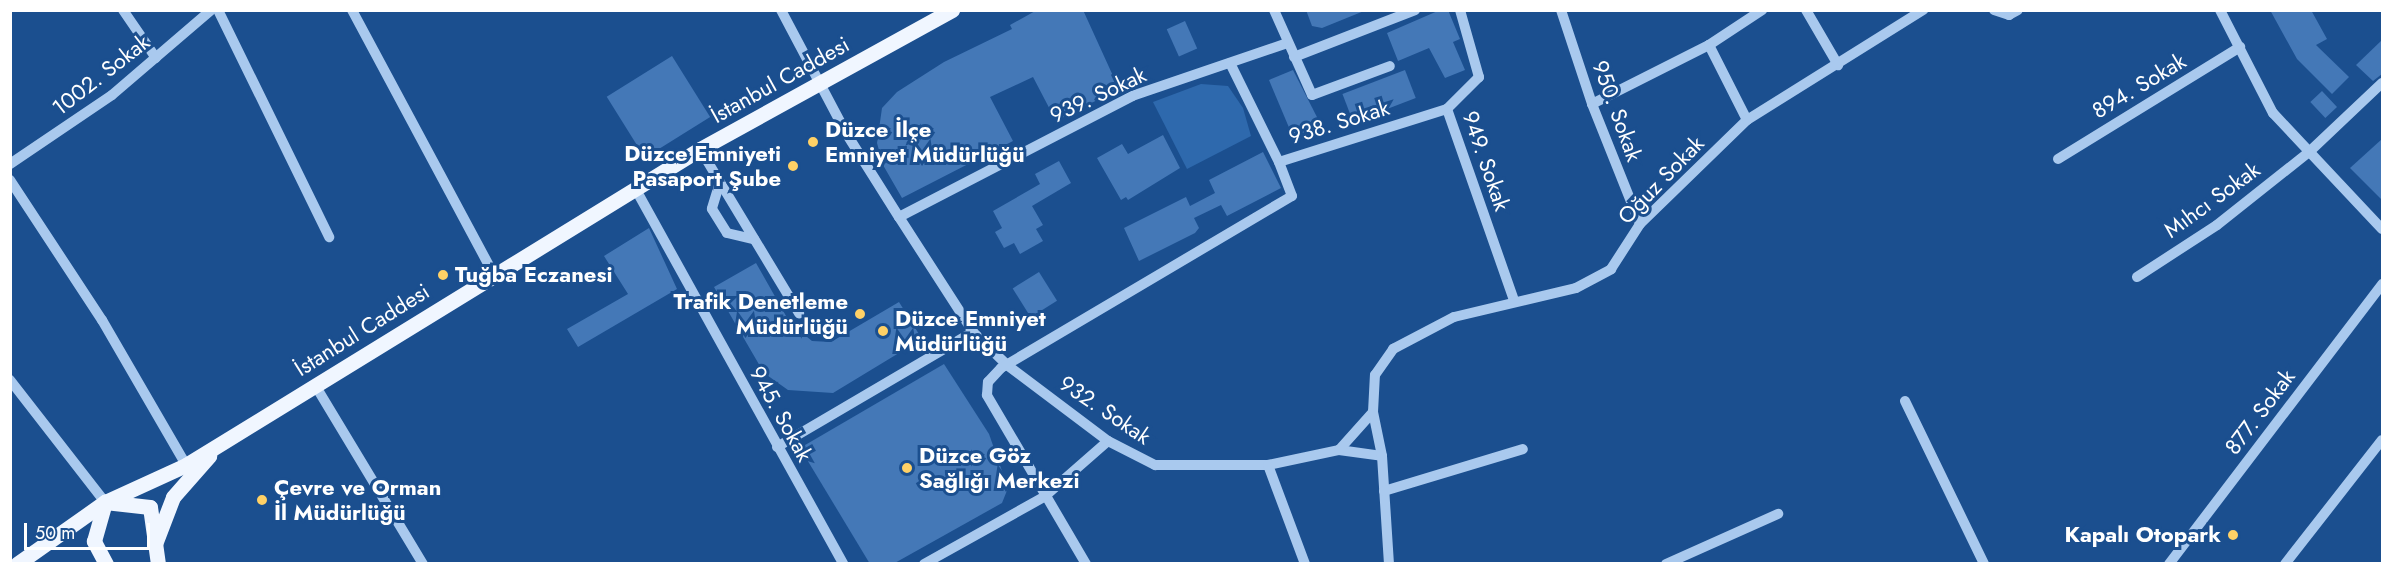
<!DOCTYPE html>
<meta charset="utf-8">
<style>
body{margin:0}
#map{position:relative;width:2393px;height:574px;overflow:hidden;background:#1b4f8f;font-family:Jost,sans-serif}
div>[style]{position:absolute}
.green>*{inset:0;background:#2e69ad}
.building>*{inset:0;background:#4478b7;transform-origin:0 0}
.minor>*{height:10px;margin:-5px;padding:0 5px;transform-origin:5px;border-radius:5px;background:#a9c9ee}
.major>*{height:15px;margin:-7.5px;padding:0 7.5px;transform-origin:7.5px;border-radius:7.5px;background:#f0f6ff}
.dots>*{width:16px;height:16px;translate:-50% -50%;box-sizing:border-box;border:3px solid #1b4f8f;border-radius:50%}
span{translate:-50% -50%;white-space:nowrap;text-align:center;line-height:1.15;-webkit-text-stroke:6px #1b4f8f;paint-order:stroke}
.street-label{font-size:22px;color:#fff}
.poi-label{font-size:22px;color:#fff;font-weight:700}
.left{translate:0 -50%;text-align:left}
.right{translate:-100% -50%;text-align:right}
.frame{position:absolute;inset:0;border:12px solid #fff;pointer-events:none}
.scale{position:absolute;left:24px;top:523px;width:126px;height:27px;box-sizing:border-box;border:3px solid #fff;border-top:0;padding-left:8px;font-size:18px;line-height:21px;white-space:nowrap;color:#fff;-webkit-text-stroke:4px #1b4f8f;paint-order:stroke}
</style>
<div id="map">
<div class="green">
<div style="clip-path:polygon(1201px 84px,1228px 86px,1243px 108px,1251px 136px,1187px 169px,1153px 102px)"></div>
</div>
<div class="building">
<div style="clip-path:polygon(1037px 10px,1083px 10px,1119px 89px,1056px 121px,1033px 77px,990px 97px,1013px 141px,902px 198px,883px 165px,877px 143px,882px 108px,897px 92px,944px 62px,1012px 29px,1010px 25px)"></div>
<div style="clip-path:polygon(1306px 10px,1364px 10px,1364px 11px,1322px 28px,1312px 26px)"></div>
<div style="clip-path:polygon(1440px 10px,1448px 10px,1460px 39px,1453px 42px,1465px 70px,1445px 78px,1429px 48px,1398px 61px,1387px 33px)"></div>
<div style="clip-path:polygon(2270px 10px,2311px 10px,2327px 39px,2316px 45px,2349px 77px,2332px 94px,2297px 59px)"></div>
<div style="left:1185px;top:21px;width:30px;height:20px;rotate:66deg"></div>
<div style="clip-path:polygon(2382px 40px,2382px 74px,2373px 81px,2356px 65px)"></div>
<div style="left:672px;top:56px;width:72px;height:77px;rotate:58deg"></div>
<div style="clip-path:polygon(1293px 70px,1321px 125px,1293px 137px,1269px 80px)"></div>
<div style="left:1405px;top:70px;width:30px;height:67px;rotate:69deg"></div>
<div style="left:2322px;top:91px;width:22px;height:16px;rotate:47deg"></div>
<div style="clip-path:polygon(1163px 135px,1180px 168px,1128px 200px,1126px 197px,1121px 200px,1097px 158px,1122px 144px,1128px 154px)"></div>
<div style="clip-path:polygon(2382px 139px,2382px 200px,2350px 168px)"></div>
<div style="clip-path:polygon(1263px 152px,1281px 188px,1227px 216px,1221px 205px,1194px 218px,1199px 228px,1195px 233px,1139px 261px,1124px 228px,1186px 197px,1190px 206px,1215px 193px,1209px 180px)"></div>
<div style="clip-path:polygon(1059px 161px,1071px 183px,1032px 206px,1043px 225px,1036px 229px,1043px 241px,1020px 254px,1014px 243px,1004px 248px,995px 232px,1002px 228px,993px 211px,1040px 184px,1035px 174px)"></div>
<div style="clip-path:polygon(649px 228px,677px 289px,578px 347px,567px 329px,628px 294px,604px 256px)"></div>
<div style="clip-path:polygon(756px 263px,790px 323px,812px 341px,831px 342px,899px 302px,922px 339px,833px 393px,788px 390px,764px 373px,714px 287px)"></div>
<div style="left:1039px;top:272px;width:34px;height:31px;rotate:58deg"></div>
<div style="clip-path:polygon(944px 364px,989px 434px,1008px 488px,1002px 503px,893px 564px,870px 564px,800px 448px)"></div>
</div>
<div class="minor">
<div style="left:123px;top:10px;width:58px;rotate:55.5deg"></div>
<div style="left:218px;top:10px;width:253px;rotate:63.9deg"></div>
<div style="left:352px;top:10px;width:301px;rotate:61.8deg"></div>
<div style="left:781px;top:10px;width:139px;rotate:62.1deg"></div>
<div style="left:846px;top:133px;width:99px;rotate:57.8deg"></div>
<div style="left:899px;top:217px;width:137px;rotate:57.2deg"></div>
<div style="left:973px;top:332px;width:47px;rotate:44.1deg"></div>
<div style="left:1007px;top:365px;width:126px;rotate:37deg"></div>
<div style="left:1108px;top:441px;width:53px;rotate:27.1deg"></div>
<div style="left:1155px;top:465px;width:113px"></div>
<div style="left:1268px;top:465px;width:73px;rotate:-11.9deg"></div>
<div style="left:1339px;top:450px;width:43px;rotate:7.9deg"></div>
<div style="left:1382px;top:456px;width:108px;rotate:86.3deg"></div>
<div style="left:1274px;top:10px;width:93px;rotate:65.9deg"></div>
<div style="left:1312px;top:95px;width:83px;rotate:-20.4deg"></div>
<div style="left:1460px;top:10px;width:70px;rotate:74.2deg"></div>
<div style="left:1479px;top:77px;width:45px;rotate:135deg"></div>
<div style="left:1447px;top:109px;width:202px;rotate:70.7deg"></div>
<div style="left:1561px;top:10px;width:99px;rotate:71.7deg"></div>
<div style="left:1592px;top:104px;width:129px;rotate:68.2deg"></div>
<div style="left:1806px;top:10px;width:64px;rotate:59.8deg"></div>
<div style="left:1994px;top:10px;width:16px;rotate:18deg"></div>
<div style="left:2009px;top:15px;width:10px;rotate:-29deg"></div>
<div style="left:2220px;top:10px;width:116px;rotate:62.8deg"></div>
<div style="left:2273px;top:113px;width:159px;rotate:46.8deg"></div>
<div style="left:1709px;top:45px;width:84px;rotate:63.1deg"></div>
<div style="left:1294px;top:57px;width:130px;rotate:-21.2deg"></div>
<div style="left:1230px;top:63px;width:110px;rotate:63.7deg"></div>
<div style="left:1279px;top:162px;width:176px;rotate:-17.5deg"></div>
<div style="left:1592px;top:104px;width:131px;rotate:-26.8deg"></div>
<div style="left:1709px;top:45px;width:64px;rotate:-33.4deg"></div>
<div style="left:700px;top:149px;width:192px;rotate:58.9deg"></div>
<div style="left:2058px;top:159px;width:214px;rotate:-31.6deg"></div>
<div style="left:10px;top:164px;width:123px;rotate:-34.1deg"></div>
<div style="left:112px;top:95px;width:130px;rotate:-40.6deg"></div>
<div style="left:10px;top:180px;width:168px;rotate:56.7deg"></div>
<div style="left:102px;top:320px;width:168px;rotate:59.9deg"></div>
<div style="left:720px;top:182px;width:28px;rotate:107deg"></div>
<div style="left:712px;top:209px;width:28px;rotate:58deg"></div>
<div style="left:727px;top:233px;width:28px;rotate:13deg"></div>
<div style="left:635px;top:188px;width:430px;rotate:61deg"></div>
<div style="left:899px;top:217px;width:263px;rotate:-27.4deg"></div>
<div style="left:1132px;top:96px;width:165px;rotate:-18.8deg"></div>
<div style="left:2137px;top:277px;width:95px;rotate:-33deg"></div>
<div style="left:2217px;top:225px;width:116px;rotate:-38.4deg"></div>
<div style="left:2308px;top:153px;width:102px;rotate:-43.4deg"></div>
<div style="left:10px;top:380px;width:155px;rotate:52.1deg"></div>
<div style="left:315px;top:385px;width:209px;rotate:58.9deg"></div>
<div style="left:1905px;top:401px;width:181px;rotate:64.1deg"></div>
<div style="left:1373px;top:412px;width:45px;rotate:78.4deg"></div>
<div style="left:777px;top:447px;width:227px;rotate:-30.4deg"></div>
<div style="left:1339px;top:450px;width:51px;rotate:-48.2deg"></div>
<div style="left:1373px;top:412px;width:37px;rotate:-87deg"></div>
<div style="left:1375px;top:375px;width:32px;rotate:-55deg"></div>
<div style="left:1393px;top:349px;width:69px;rotate:-27.7deg"></div>
<div style="left:1454px;top:317px;width:125px;rotate:-13.4deg"></div>
<div style="left:1576px;top:288px;width:40px;rotate:-28deg"></div>
<div style="left:1611px;top:269px;width:54px;rotate:-57.2deg"></div>
<div style="left:1640px;top:224px;width:149px;rotate:-44.2deg"></div>
<div style="left:1747px;top:120px;width:208px;rotate:-32deg"></div>
<div style="left:1268px;top:465px;width:106px;rotate:69.5deg"></div>
<div style="left:1384px;top:491px;width:145px;rotate:-16.8deg"></div>
<div style="left:924px;top:564px;width:137px;rotate:-29.2deg"></div>
<div style="left:1044px;top:497px;width:85px;rotate:-41.2deg"></div>
<div style="left:1086px;top:564px;width:196px;rotate:-120.4deg"></div>
<div style="left:987px;top:395px;width:13px;rotate:-86deg"></div>
<div style="left:988px;top:382px;width:19px;rotate:-47deg"></div>
<div style="left:1001px;top:368px;width:338px;rotate:-30.6deg"></div>
<div style="left:1292px;top:196px;width:36px;rotate:-111deg"></div>
<div style="left:1666px;top:564px;width:123px;rotate:-24.1deg"></div>
<div style="left:2169px;top:564px;width:352px;rotate:-52.7deg"></div>
<div style="left:2285px;top:564px;width:157px;rotate:-52deg"></div>
</div>
<div class="major">
<div style="left:155px;top:544px;width:50px;rotate:-69deg"></div>
<div style="left:173px;top:497px;width:55px;rotate:-48.7deg"></div>
<div style="left:17px;top:564px;width:108px;rotate:-35.2deg"></div>
<div style="left:105px;top:502px;width:89px;rotate:-24.6deg"></div>
<div style="left:186px;top:465px;width:603px;rotate:-31.58deg"></div>
<div style="left:700px;top:149px;width:288px;rotate:-28.9deg"></div>
<div style="left:106px;top:564px;width:26px;rotate:-118deg"></div>
<div style="left:94px;top:541px;width:41px;rotate:-74.2deg"></div>
<div style="left:105px;top:502px;width:45px;rotate:6.3deg"></div>
<div style="left:150px;top:507px;width:58px;rotate:82deg"></div>
</div>
<div class="dots">
<div style="left:813px;top:142px;background:#ffd166"></div>
<div style="left:793px;top:166px;background:#ffd166"></div>
<div style="left:443px;top:275px;background:#ffd166"></div>
<div style="left:860px;top:314px;background:#ffd166"></div>
<div style="left:883px;top:331px;background:#ffd166"></div>
<div style="left:907px;top:468px;background:#ffd166"></div>
<div style="left:262px;top:500px;background:#ffd166"></div>
<div style="left:2233px;top:535px;background:#ffd166"></div>
</div>
<div class="street-label">
<span style="left:101px;top:75px;rotate:-38deg">1002. Sokak</span>
<span style="left:780px;top:80px;rotate:-29deg">İstanbul Caddesi</span>
<span style="left:2139px;top:86px;rotate:-31deg">894. Sokak</span>
<span style="left:1098px;top:95px;rotate:-25deg">939. Sokak</span>
<span style="left:1617px;top:111px;rotate:70deg">950. Sokak</span>
<span style="left:1339px;top:122px;rotate:-17deg">938. Sokak</span>
<span style="left:1486px;top:161px;rotate:71deg">949. Sokak</span>
<span style="left:1661px;top:180px;rotate:-46deg">Oğuz Sokak</span>
<span style="left:2212px;top:200px;rotate:-36deg">Mıhcı Sokak</span>
<span style="left:362px;top:330px;rotate:-32deg">İstanbul Caddesi</span>
<span style="left:1105px;top:410px;rotate:34deg">932. Sokak</span>
<span style="left:2260px;top:412px;rotate:-53deg">877. Sokak</span>
<span style="left:781px;top:414px;rotate:61deg">945. Sokak</span>
</div>
<div class="poi-label">
<span class="left" style="left:825px;top:142px">Düzce İlçe<br>Emniyet Müdürlüğü</span>
<span class="right" style="left:781px;top:166px">Düzce Emniyeti<br>Pasaport Şube</span>
<span class="left" style="left:455px;top:275px">Tuğba Eczanesi</span>
<span class="right" style="left:848px;top:314px">Trafik Denetleme<br>Müdürlüğü</span>
<span class="left" style="left:895px;top:331px">Düzce Emniyet<br>Müdürlüğü</span>
<span class="left" style="left:919px;top:468px">Düzce Göz<br>Sağlığı Merkezi</span>
<span class="left" style="left:274px;top:500px">Çevre ve Orman<br>İl Müdürlüğü</span>
<span class="right" style="left:2221px;top:535px">Kapalı Otopark</span>
</div>
<div class="frame"></div>
<div class="scale">50 m</div>
</div>
